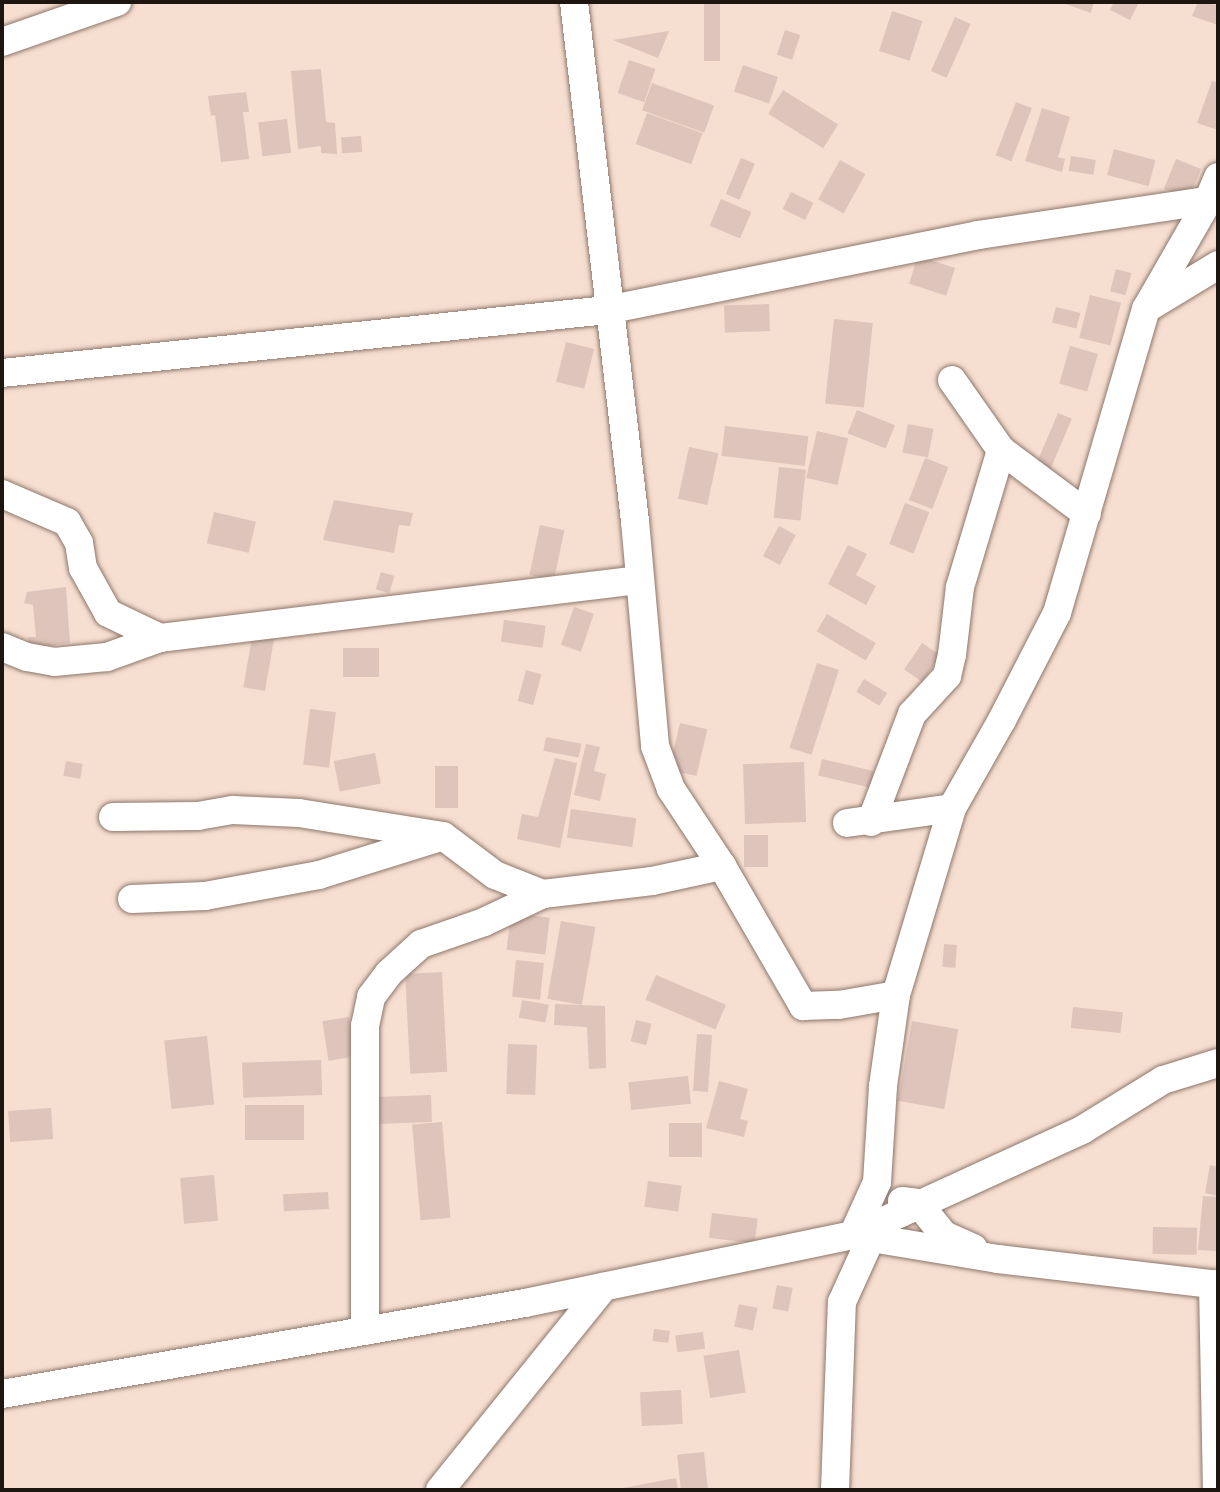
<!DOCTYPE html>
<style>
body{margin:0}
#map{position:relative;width:1220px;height:1492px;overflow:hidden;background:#f6ded0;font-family:Signika,sans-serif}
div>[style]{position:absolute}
.building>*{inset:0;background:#dec4bb;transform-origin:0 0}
.roads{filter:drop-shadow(0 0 2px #8d776b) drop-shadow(0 0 2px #8d776b)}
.minor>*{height:28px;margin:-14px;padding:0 14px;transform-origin:14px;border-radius:14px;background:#fff}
span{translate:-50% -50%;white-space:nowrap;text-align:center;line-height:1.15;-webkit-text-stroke:5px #f6ded0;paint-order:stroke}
.frame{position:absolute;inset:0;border:4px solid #1d1510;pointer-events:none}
</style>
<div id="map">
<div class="building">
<div style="left:704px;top:2px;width:16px;height:59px"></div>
<div style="clip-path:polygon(1060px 2px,1094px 2px,1091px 13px)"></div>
<div style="clip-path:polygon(1114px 2px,1139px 2px,1130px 20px,1110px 10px)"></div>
<div style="clip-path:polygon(1198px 2px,1218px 5px,1218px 25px,1192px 16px)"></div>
<div style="left:892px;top:11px;width:32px;height:42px;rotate:18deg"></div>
<div style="left:955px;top:17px;width:17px;height:59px;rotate:24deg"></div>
<div style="left:785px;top:30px;width:16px;height:26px;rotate:18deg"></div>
<div style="clip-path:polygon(669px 31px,658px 58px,613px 40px)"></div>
<div style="left:629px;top:60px;width:28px;height:35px;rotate:19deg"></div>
<div style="left:743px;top:65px;width:37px;height:28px;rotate:19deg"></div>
<div style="clip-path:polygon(321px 69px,326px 122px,335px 123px,337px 154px,321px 153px,321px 146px,298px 149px,291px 71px)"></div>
<div style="clip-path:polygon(1212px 81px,1218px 83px,1218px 130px,1197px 123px)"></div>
<div style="left:652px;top:83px;width:66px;height:29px;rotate:20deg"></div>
<div style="left:783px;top:90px;width:65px;height:28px;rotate:32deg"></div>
<div style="clip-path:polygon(246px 92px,249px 112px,243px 112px,249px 159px,221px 162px,215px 115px,211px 116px,208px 96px)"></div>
<div style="left:1016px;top:102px;width:17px;height:57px;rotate:21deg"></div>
<div style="clip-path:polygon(1042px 108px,1070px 117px,1058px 157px,1065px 159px,1062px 172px,1025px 161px)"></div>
<div style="left:647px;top:113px;width:59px;height:33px;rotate:20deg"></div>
<div style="left:287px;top:119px;width:34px;height:29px;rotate:83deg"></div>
<div style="left:361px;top:136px;width:16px;height:20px;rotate:86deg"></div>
<div style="left:1114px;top:149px;width:43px;height:27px;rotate:15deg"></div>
<div style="left:1071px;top:156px;width:25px;height:15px;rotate:9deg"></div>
<div style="left:741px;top:158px;width:15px;height:39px;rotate:23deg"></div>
<div style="left:1176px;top:159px;width:27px;height:32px;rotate:22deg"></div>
<div style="left:840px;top:160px;width:29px;height:45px;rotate:29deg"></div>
<div style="left:791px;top:192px;width:25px;height:19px;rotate:26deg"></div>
<div style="left:721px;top:199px;width:33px;height:29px;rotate:23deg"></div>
<div style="left:918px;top:256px;width:39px;height:29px;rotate:18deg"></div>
<div style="left:1116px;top:269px;width:16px;height:23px;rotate:15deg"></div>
<div style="left:1090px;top:295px;width:32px;height:44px;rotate:14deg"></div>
<div style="left:769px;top:304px;width:27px;height:45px;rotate:88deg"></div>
<div style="left:1056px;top:307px;width:25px;height:16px;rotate:14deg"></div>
<div style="left:834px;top:319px;width:39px;height:85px;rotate:6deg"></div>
<div style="left:566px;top:342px;width:29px;height:41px;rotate:14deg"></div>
<div style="left:1070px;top:346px;width:29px;height:39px;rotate:16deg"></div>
<div style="left:857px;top:410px;width:41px;height:25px;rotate:22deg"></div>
<div style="left:1058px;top:413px;width:15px;height:66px;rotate:23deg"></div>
<div style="left:908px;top:424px;width:26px;height:29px;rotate:11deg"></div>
<div style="left:725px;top:426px;width:84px;height:30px;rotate:7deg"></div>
<div style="left:817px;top:431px;width:32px;height:48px;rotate:13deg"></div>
<div style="left:689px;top:447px;width:30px;height:53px;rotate:12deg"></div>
<div style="left:925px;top:458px;width:25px;height:45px;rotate:21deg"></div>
<div style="left:779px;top:467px;width:27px;height:51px;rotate:6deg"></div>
<div style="clip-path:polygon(334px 500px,413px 513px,410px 526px,399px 525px,394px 553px,323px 540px)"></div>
<div style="left:905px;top:503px;width:26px;height:44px;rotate:21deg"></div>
<div style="left:214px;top:512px;width:43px;height:32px;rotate:13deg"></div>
<div style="left:540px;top:525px;width:25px;height:51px;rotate:12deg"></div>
<div style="left:779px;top:526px;width:19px;height:34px;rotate:28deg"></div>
<div style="clip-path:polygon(848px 545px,867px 554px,856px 575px,876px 586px,866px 605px,828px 584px)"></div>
<div style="left:381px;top:572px;width:14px;height:18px;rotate:17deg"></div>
<div style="clip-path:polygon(66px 587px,70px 643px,29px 648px,28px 637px,36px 637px,33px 605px,24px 603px,27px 592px)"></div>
<div style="left:574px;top:607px;width:21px;height:40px;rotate:19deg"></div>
<div style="left:827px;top:614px;width:57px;height:20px;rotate:31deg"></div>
<div style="left:504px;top:620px;width:42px;height:22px;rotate:8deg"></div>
<div style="left:253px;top:632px;width:22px;height:56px;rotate:10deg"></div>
<div style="left:922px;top:643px;width:22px;height:32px;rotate:34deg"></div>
<div style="left:343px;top:648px;width:36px;height:29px"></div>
<div style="left:817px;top:663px;width:23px;height:89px;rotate:18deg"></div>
<div style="left:526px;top:670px;width:16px;height:32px;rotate:15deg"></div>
<div style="left:864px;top:679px;width:27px;height:15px;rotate:31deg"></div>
<div style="left:310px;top:709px;width:26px;height:56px;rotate:7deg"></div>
<div style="left:680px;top:723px;width:28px;height:48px;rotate:13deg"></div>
<div style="left:546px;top:737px;width:36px;height:14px;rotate:11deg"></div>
<div style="clip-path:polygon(586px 744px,600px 747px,594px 771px,606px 774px,600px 801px,574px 795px)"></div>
<div style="left:375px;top:753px;width:31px;height:42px;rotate:79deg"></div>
<div style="clip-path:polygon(555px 758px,577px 763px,560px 848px,517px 839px,522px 814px,538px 817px)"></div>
<div style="left:822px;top:759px;width:53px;height:17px;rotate:13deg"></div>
<div style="left:66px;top:761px;width:17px;height:15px;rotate:10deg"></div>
<div style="left:804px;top:762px;width:60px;height:61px;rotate:88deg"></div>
<div style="left:435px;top:766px;width:23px;height:42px"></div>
<div style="left:571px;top:809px;width:66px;height:29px;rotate:8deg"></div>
<div style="left:768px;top:835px;width:32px;height:24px;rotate:90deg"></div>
<div style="left:511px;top:913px;width:39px;height:37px;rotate:7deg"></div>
<div style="left:561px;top:921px;width:35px;height:79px;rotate:10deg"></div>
<div style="left:944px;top:944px;width:13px;height:23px;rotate:4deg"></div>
<div style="left:516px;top:960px;width:28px;height:37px;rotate:6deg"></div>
<div style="left:442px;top:972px;width:100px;height:37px;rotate:87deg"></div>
<div style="left:656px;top:975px;width:76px;height:27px;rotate:23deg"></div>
<div style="left:522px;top:1000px;width:27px;height:18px;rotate:10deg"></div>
<div style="clip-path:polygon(555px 1004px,605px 1006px,606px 1068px,589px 1069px,587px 1027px,554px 1025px)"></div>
<div style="left:1073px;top:1007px;width:50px;height:21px;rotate:6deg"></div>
<div style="left:349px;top:1017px;width:40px;height:27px;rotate:81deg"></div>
<div style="left:636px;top:1020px;width:16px;height:22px;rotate:14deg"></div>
<div style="left:912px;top:1021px;width:47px;height:81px;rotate:10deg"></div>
<div style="left:697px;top:1034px;width:15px;height:57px;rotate:4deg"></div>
<div style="left:207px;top:1036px;width:69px;height:43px;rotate:84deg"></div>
<div style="left:508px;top:1044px;width:29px;height:50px;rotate:2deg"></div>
<div style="left:321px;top:1060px;width:35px;height:79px;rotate:88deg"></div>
<div style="left:688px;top:1076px;width:28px;height:60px;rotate:84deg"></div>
<div style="clip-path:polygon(719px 1081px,748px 1089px,740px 1119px,748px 1121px,744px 1137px,706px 1128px)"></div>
<div style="left:431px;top:1095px;width:27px;height:56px;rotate:88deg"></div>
<div style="left:245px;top:1105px;width:59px;height:35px"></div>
<div style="left:51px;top:1108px;width:31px;height:43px;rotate:86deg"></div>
<div style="left:442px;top:1122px;width:96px;height:30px;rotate:85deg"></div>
<div style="left:669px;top:1123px;width:33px;height:34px"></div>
<div style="clip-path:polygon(1210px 1165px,1218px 1167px,1218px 1196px,1205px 1193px)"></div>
<div style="left:214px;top:1175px;width:46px;height:34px;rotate:85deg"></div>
<div style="left:648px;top:1181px;width:34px;height:26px;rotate:8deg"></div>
<div style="left:328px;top:1192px;width:17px;height:45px;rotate:87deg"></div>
<div style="clip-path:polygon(1203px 1196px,1218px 1197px,1217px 1251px,1198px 1250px)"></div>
<div style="left:712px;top:1213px;width:46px;height:25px;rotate:7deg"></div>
<div style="left:1153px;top:1227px;width:44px;height:27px;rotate:1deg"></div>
<div style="left:777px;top:1285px;width:16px;height:24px;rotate:11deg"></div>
<div style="left:739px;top:1304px;width:19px;height:23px;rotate:12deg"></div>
<div style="left:654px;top:1329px;width:16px;height:12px;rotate:7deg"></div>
<div style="left:703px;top:1332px;width:17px;height:28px;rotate:83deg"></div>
<div style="left:739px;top:1350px;width:43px;height:36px;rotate:81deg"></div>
<div style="left:681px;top:1390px;width:34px;height:41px;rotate:87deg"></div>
<div style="left:704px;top:1452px;width:38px;height:27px;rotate:84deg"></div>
<div style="clip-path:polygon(676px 1478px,678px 1490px,618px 1490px,618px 1489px)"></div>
</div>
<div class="roads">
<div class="minor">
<div style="left:574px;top:2px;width:523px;rotate:83.3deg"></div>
<div style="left:635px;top:521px;width:226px;rotate:84.9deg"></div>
<div style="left:655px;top:746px;width:46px;rotate:69.6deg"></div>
<div style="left:671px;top:789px;width:92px;rotate:56.5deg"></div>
<div style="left:722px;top:866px;width:162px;rotate:59.9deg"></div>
<div style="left:803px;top:1006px;width:36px;rotate:-2deg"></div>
<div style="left:839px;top:1005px;width:58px;rotate:-10deg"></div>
<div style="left:896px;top:995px;width:195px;rotate:-73.3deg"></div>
<div style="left:952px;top:808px;width:101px;rotate:-60.4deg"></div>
<div style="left:1002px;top:720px;width:120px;rotate:-62.8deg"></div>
<div style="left:1057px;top:613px;width:317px;rotate:-73.7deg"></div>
<div style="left:1146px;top:309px;width:125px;rotate:-60.1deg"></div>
<div style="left:1208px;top:201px;width:26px;rotate:-67deg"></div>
<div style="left:2px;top:42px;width:122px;rotate:-19.2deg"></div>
<div style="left:1149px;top:307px;width:81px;rotate:-31.3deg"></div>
<div style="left:2px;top:373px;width:608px;rotate:-5.94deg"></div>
<div style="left:607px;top:310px;width:379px;rotate:-11.4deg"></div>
<div style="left:978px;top:235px;width:243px;rotate:-8.5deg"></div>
<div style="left:952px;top:380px;width:85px;rotate:55deg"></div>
<div style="left:1001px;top:450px;width:107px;rotate:36.7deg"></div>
<div style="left:2px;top:494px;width:71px;rotate:23.3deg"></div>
<div style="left:67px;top:522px;width:24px;rotate:60deg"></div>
<div style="left:79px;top:543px;width:25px;rotate:81deg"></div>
<div style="left:83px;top:568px;width:51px;rotate:60.9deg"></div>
<div style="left:108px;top:613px;width:58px;rotate:25.7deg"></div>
<div style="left:160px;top:638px;width:482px;rotate:-6.9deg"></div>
<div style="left:2px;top:647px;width:27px;rotate:22deg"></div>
<div style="left:27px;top:657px;width:27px;rotate:10deg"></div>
<div style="left:54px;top:662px;width:53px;rotate:-5.4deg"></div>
<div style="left:107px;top:657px;width:56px;rotate:-19.7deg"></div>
<div style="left:113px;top:817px;width:85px;rotate:-0.7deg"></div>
<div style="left:198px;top:816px;width:36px;rotate:-10deg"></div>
<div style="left:233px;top:810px;width:66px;rotate:2.6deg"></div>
<div style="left:299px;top:813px;width:146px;rotate:9.1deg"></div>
<div style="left:443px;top:836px;width:65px;rotate:36.9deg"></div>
<div style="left:495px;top:875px;width:52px;rotate:21.6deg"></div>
<div style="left:543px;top:894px;width:110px;rotate:-6.8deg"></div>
<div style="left:652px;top:881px;width:72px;rotate:-12.1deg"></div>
<div style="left:871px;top:822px;width:116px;rotate:-69.2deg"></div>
<div style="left:912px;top:714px;width:52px;rotate:-47.4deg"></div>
<div style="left:947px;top:676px;width:22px;rotate:-77deg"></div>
<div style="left:952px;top:655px;width:68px;rotate:-83.3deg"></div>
<div style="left:960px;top:587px;width:143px;rotate:-73.3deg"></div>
<div style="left:847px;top:823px;width:106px;rotate:-8.1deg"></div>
<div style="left:132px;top:899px;width:73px;rotate:-2.4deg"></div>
<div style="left:205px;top:896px;width:116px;rotate:-10.4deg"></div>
<div style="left:319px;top:875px;width:127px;rotate:-17.4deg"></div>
<div style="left:902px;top:1201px;width:16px;rotate:7deg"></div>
<div style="left:918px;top:1203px;width:41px;rotate:50.9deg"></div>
<div style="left:944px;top:1235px;width:32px;rotate:24deg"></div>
<div style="left:853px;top:1235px;width:252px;rotate:-24.6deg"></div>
<div style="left:1082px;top:1130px;width:95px;rotate:-31.7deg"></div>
<div style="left:1163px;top:1080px;width:58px;rotate:-17.2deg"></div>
<div style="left:853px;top:1235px;width:58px;rotate:-65.6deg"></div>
<div style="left:877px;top:1182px;width:96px;rotate:-86.4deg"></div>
<div style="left:883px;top:1086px;width:92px;rotate:-81.9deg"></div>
<div style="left:1213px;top:1284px;width:206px;rotate:88.9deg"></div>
<div style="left:365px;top:1331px;width:305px;rotate:-90deg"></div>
<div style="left:365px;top:1026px;width:30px;rotate:-78deg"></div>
<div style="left:371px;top:997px;width:30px;rotate:-53deg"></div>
<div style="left:389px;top:973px;width:43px;rotate:-42.2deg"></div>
<div style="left:421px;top:944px;width:67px;rotate:-19.2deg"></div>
<div style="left:484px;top:922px;width:65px;rotate:-25.4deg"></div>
<div style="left:2px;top:1394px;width:531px;rotate:-9.87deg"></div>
<div style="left:525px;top:1303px;width:335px;rotate:-11.7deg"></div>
<div style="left:853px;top:1235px;width:147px;rotate:9.4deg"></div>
<div style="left:998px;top:1259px;width:222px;rotate:6.7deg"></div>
<div style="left:440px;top:1490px;width:261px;rotate:-51.1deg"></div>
<div style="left:835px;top:1490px;width:188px;rotate:-87.9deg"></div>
<div style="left:842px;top:1302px;width:70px;rotate:-65.6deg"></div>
</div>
</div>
<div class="frame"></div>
</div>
